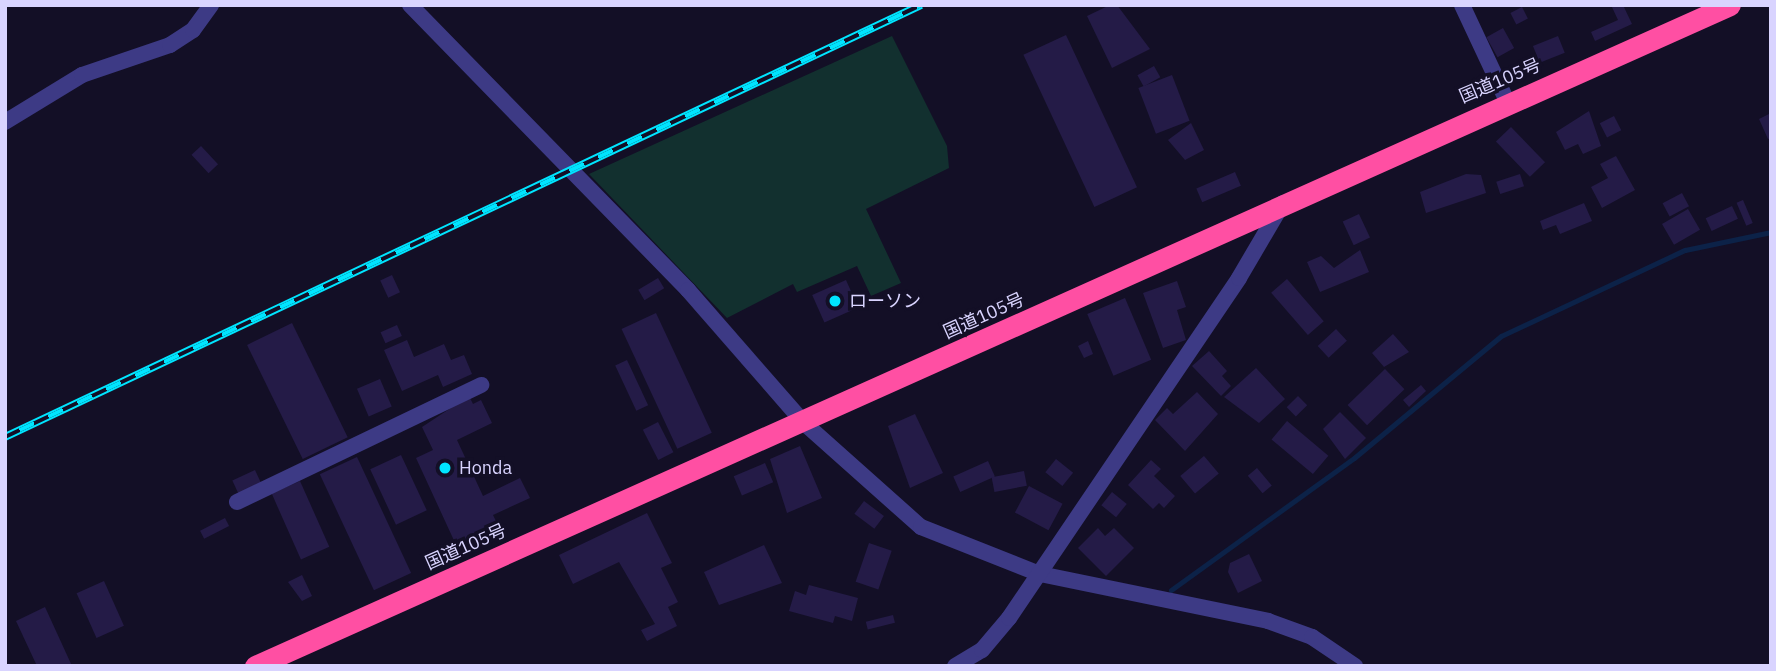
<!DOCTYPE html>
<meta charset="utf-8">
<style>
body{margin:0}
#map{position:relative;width:1776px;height:671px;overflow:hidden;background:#130f26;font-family:"IBM Plex Sans","Noto Sans JP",sans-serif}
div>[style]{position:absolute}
.green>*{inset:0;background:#12302f}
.stream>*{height:5px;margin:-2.5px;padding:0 2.5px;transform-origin:2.5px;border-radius:2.5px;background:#0c2248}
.building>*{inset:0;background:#241b47;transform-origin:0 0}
.street>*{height:16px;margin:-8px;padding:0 8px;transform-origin:8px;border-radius:8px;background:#3d3a85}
.highway>*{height:21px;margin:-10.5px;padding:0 10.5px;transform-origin:10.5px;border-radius:10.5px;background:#ff4fa3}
.rail>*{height:8px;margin-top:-4px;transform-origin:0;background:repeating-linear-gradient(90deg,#130f26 0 16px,#00e5ff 0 32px);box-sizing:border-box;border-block:2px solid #00e5ff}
.dots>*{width:19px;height:19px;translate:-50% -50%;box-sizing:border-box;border:4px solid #130f26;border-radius:50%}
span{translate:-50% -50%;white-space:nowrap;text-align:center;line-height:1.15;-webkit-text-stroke:7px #130f26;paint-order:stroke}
.street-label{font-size:18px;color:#d9d4ff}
.poi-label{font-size:18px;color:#d9d4ff}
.left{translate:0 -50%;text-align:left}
.frame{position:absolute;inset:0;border:7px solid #d9d4ff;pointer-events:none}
</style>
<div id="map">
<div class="green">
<div style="clip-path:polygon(892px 36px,947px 146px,949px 168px,866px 209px,901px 283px,871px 296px,857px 266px,797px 292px,793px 284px,727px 318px,589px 174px)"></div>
</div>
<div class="stream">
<div style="left:1171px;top:590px;width:226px;rotate:-35.8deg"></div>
<div style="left:1354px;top:458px;width:191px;rotate:-39.7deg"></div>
<div style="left:1501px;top:336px;width:203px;rotate:-25.1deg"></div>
<div style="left:1685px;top:250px;width:88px;rotate:-11.8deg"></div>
</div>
<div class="building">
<div style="clip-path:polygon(1110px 5px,1117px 5px,1150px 49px,1112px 68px,1087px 16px)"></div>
<div style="clip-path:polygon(1611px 5px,1623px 5px,1632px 24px,1595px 41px,1591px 32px,1618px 20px)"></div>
<div style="left:1522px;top:7px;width:13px;height:13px;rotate:63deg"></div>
<div style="left:1503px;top:28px;width:23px;height:19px;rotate:61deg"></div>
<div style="left:1066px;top:35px;width:168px;height:47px;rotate:65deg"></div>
<div style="left:1558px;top:36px;width:18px;height:27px;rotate:68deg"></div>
<div style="left:1154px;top:66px;width:13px;height:19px;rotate:61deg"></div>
<div style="left:1172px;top:75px;width:49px;height:36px;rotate:69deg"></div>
<div style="clip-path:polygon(1589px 111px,1601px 146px,1583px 154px,1578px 144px,1565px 150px,1556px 132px)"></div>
<div style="clip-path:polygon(1771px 113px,1771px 138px,1768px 139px,1759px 119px)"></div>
<div style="left:1614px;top:116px;width:16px;height:16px;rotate:63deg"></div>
<div style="clip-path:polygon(1191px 123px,1204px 150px,1185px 160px,1168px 140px)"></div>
<div style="left:1511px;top:127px;width:49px;height:21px;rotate:46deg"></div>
<div style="left:201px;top:146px;width:25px;height:13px;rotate:47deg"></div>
<div style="clip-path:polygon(1616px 156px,1635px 190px,1602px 208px,1591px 187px,1608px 178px,1600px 164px)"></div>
<div style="left:1235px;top:172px;width:15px;height:42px;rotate:67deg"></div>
<div style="clip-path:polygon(1466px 174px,1481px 175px,1486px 193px,1426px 213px,1420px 192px)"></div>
<div style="left:1520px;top:174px;width:13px;height:25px;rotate:72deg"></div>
<div style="left:1682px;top:193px;width:15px;height:22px;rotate:62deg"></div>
<div style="left:1743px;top:200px;width:25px;height:7px;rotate:67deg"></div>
<div style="clip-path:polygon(1584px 203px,1592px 221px,1560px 234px,1556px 225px,1543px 230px,1540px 221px)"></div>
<div style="left:1732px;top:206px;width:14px;height:29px;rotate:65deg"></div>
<div style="left:1688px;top:209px;width:24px;height:30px;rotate:60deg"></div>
<div style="left:1359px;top:214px;width:26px;height:18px;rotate:65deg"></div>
<div style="clip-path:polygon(1360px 250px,1369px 272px,1320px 292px,1307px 262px,1321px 256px,1334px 268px)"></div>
<div style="left:392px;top:275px;width:19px;height:13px;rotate:65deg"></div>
<div style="left:658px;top:278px;width:12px;height:23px;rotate:59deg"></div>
<div style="left:1287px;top:279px;width:56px;height:21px;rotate:49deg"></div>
<div style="left:846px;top:280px;width:30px;height:37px;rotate:66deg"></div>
<div style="clip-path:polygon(1177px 281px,1186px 307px,1177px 310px,1186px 340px,1163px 348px,1143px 293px)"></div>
<div style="left:1125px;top:298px;width:67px;height:41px;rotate:67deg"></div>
<div style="left:656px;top:313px;width:132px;height:38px;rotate:65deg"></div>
<div style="left:292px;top:323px;width:127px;height:50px;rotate:64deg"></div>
<div style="left:397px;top:325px;width:12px;height:18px;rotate:66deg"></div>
<div style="left:1336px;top:329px;width:16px;height:25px;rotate:47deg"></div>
<div style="clip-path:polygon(1393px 334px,1409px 352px,1384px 367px,1372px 353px)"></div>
<div style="clip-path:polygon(407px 340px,414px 357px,444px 344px,451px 360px,464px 355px,472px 374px,443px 387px,438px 375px,402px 391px,384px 350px)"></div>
<div style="clip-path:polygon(1088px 341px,1093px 354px,1084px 358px,1078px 346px)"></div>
<div style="clip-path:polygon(1209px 351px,1227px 371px,1222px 376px,1231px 386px,1221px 396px,1192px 366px)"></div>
<div style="left:627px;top:360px;width:50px;height:13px;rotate:65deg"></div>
<div style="clip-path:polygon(1256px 368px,1285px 399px,1259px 423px,1224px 397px)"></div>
<div style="left:1385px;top:369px;width:28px;height:52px;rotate:46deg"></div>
<div style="left:380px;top:379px;width:30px;height:25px;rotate:67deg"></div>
<div style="clip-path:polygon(1421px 385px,1426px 391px,1409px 407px,1403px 400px)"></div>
<div style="clip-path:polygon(1197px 392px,1218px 414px,1185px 451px,1155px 420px,1167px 408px,1173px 414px)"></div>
<div style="clip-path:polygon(469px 396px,473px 404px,481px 400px,492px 423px,457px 440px,483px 496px,520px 478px,530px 498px,493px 515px,499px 527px,457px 547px,416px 458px,433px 450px,422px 427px)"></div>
<div style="left:1298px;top:396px;width:13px;height:16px;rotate:45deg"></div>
<div style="clip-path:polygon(1340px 412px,1366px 438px,1345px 459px,1323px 429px)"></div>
<div style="clip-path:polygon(915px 414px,943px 473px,910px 488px,888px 426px)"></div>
<div style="left:1287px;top:421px;width:54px;height:24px;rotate:40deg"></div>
<div style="left:658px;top:422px;width:34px;height:17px;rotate:63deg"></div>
<div style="clip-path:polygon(800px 446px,822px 498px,787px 513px,770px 459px)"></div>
<div style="left:401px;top:455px;width:61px;height:34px;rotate:65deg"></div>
<div style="left:1204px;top:456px;width:23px;height:31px;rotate:50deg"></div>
<div style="left:357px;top:457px;width:128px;height:41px;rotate:65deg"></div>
<div style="left:1056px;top:459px;width:22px;height:17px;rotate:39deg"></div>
<div style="clip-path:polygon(1151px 460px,1161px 469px,1154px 476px,1175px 496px,1164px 508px,1159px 503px,1153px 509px,1128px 485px)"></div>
<div style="left:988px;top:461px;width:17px;height:38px;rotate:66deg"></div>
<div style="left:765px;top:463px;width:21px;height:34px;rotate:67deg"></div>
<div style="left:1257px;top:468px;width:23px;height:12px;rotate:50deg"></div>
<div style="left:255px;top:470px;width:17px;height:25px;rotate:65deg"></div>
<div style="left:1024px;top:471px;width:15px;height:33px;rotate:79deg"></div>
<div style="left:300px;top:481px;width:72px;height:31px;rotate:66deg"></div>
<div style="left:1029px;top:486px;width:38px;height:30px;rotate:28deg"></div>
<div style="left:1112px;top:492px;width:19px;height:17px;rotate:39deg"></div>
<div style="left:864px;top:501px;width:25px;height:16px;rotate:37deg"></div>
<div style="clip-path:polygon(647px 513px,672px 563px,661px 568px,678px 602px,668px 607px,677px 626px,647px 641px,641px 630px,655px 624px,619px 562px,573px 584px,559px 555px)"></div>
<div style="left:225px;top:518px;width:9px;height:28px;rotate:63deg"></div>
<div style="clip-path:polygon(1098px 528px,1105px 536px,1114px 528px,1134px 548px,1106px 576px,1078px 548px)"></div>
<div style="left:869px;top:543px;width:24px;height:41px;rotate:19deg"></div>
<div style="clip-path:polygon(764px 545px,782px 583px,719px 605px,704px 572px)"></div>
<div style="clip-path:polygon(1249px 554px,1262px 581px,1238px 593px,1228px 572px,1230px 563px)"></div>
<div style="clip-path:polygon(302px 575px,312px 596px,302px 601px,288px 582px)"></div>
<div style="left:104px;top:581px;width:49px;height:30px;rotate:66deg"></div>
<div style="clip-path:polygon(809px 585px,858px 598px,852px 621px,835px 616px,833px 623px,789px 611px,795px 591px,806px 595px)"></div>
<div style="clip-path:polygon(45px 607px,72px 666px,37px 666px,16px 621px)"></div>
<div style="left:893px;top:615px;width:8px;height:28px;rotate:76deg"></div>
</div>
<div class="street">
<div style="left:410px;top:5px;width:398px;rotate:45.7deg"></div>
<div style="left:688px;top:290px;width:175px;rotate:48.9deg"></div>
<div style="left:803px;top:422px;width:158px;rotate:41.7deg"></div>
<div style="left:921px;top:527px;width:128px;rotate:21.6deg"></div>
<div style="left:1040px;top:574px;width:233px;rotate:11.6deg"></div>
<div style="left:1268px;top:621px;width:47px;rotate:20deg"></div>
<div style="left:1312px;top:637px;width:52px;rotate:34deg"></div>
<div style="left:1462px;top:5px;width:108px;rotate:64.9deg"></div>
<div style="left:5px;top:122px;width:90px;rotate:-31.4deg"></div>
<div style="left:82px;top:75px;width:93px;rotate:-18.8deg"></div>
<div style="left:170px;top:45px;width:27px;rotate:-33deg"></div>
<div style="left:193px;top:30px;width:31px;rotate:-54deg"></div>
<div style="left:237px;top:502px;width:271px;rotate:-25.6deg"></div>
<div style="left:955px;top:666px;width:31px;rotate:-31deg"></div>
<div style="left:982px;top:650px;width:42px;rotate:-49.8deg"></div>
<div style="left:1009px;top:618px;width:410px;rotate:-55.9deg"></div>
<div style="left:1239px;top:278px;width:87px;rotate:-59.6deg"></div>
</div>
<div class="highway">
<div style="left:255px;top:666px;width:1616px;rotate:-24.14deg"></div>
</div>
<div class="rail">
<div style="left:5px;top:437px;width:1013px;rotate:-25.25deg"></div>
</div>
<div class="dots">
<div style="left:835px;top:301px;background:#00e5ff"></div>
<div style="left:445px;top:468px;background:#00e5ff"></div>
</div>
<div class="street-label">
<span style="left:1500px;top:81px;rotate:-23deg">国道105号</span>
<span style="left:984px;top:316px;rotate:-24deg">国道105号</span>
<span style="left:466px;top:547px;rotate:-24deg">国道105号</span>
</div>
<div class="poi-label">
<span class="left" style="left:849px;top:301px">ローソン</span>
<span class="left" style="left:459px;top:468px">Honda</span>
</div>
<div class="frame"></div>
</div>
